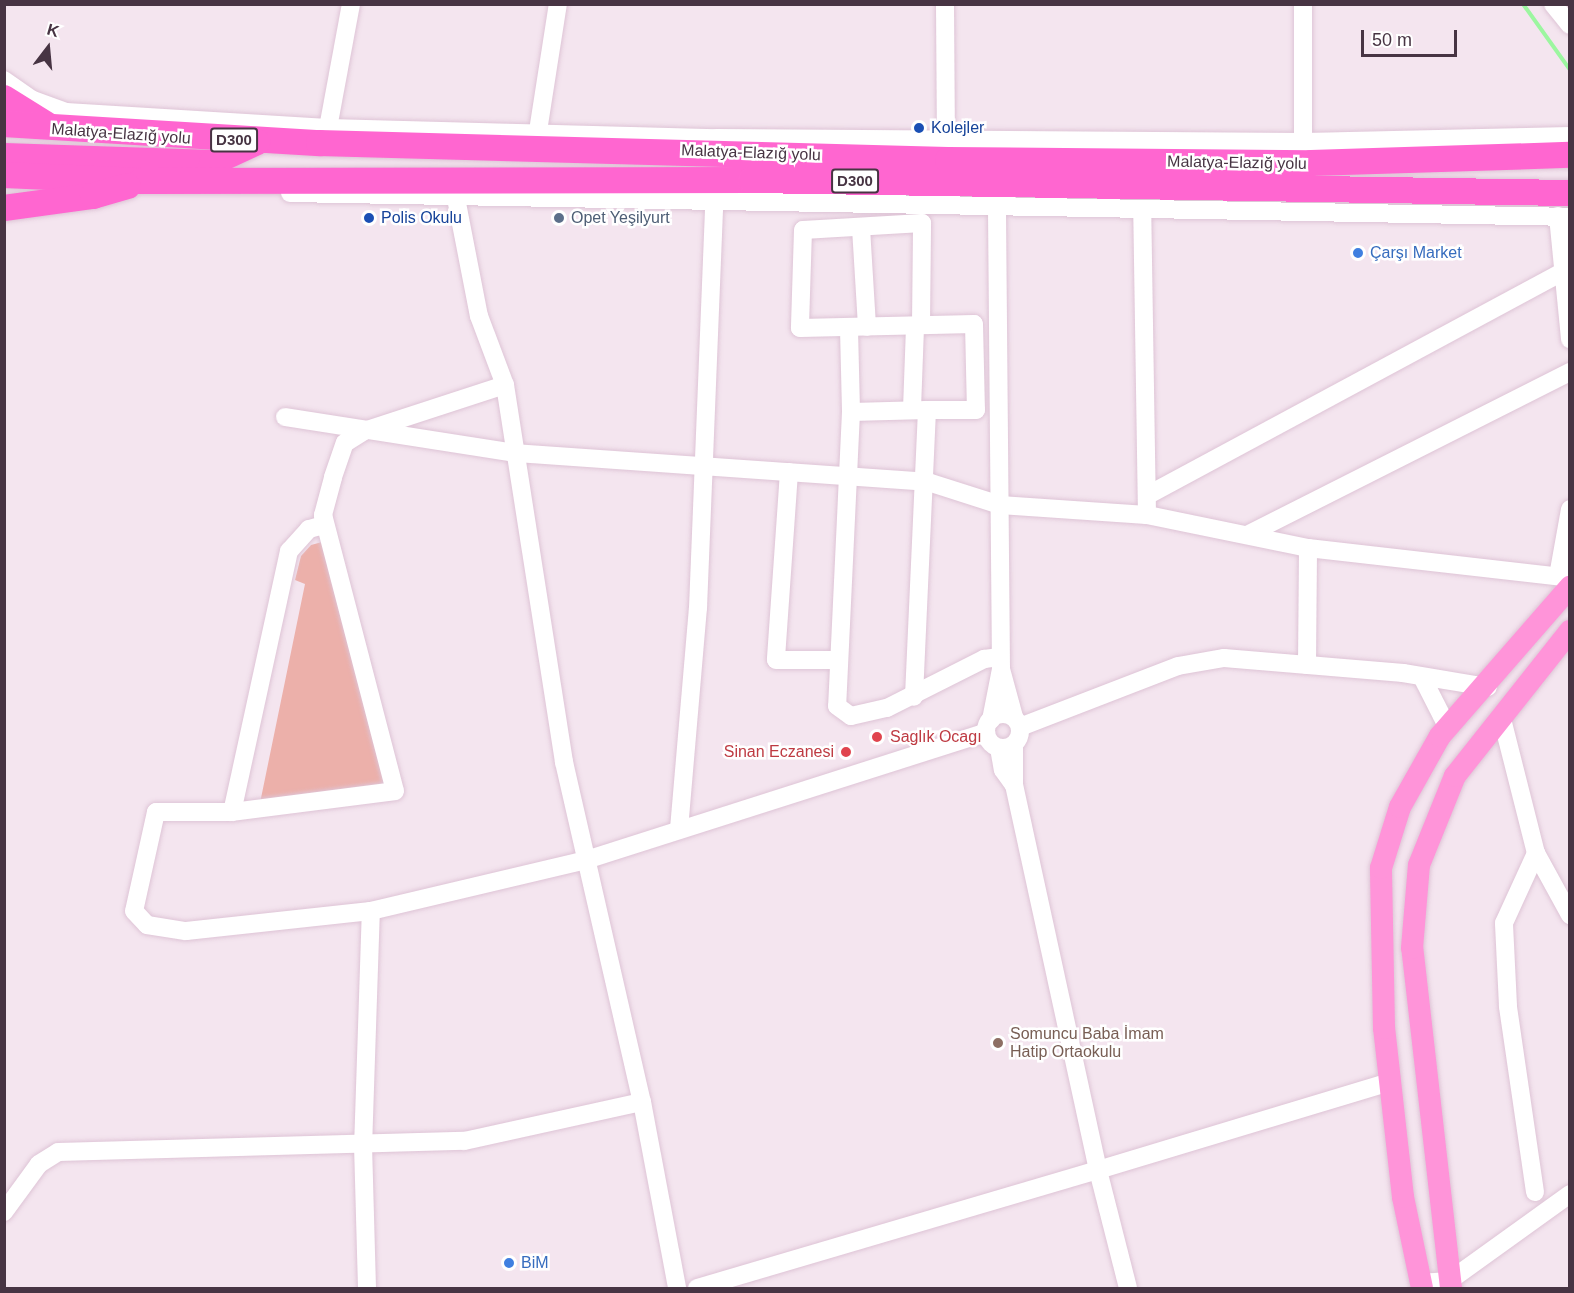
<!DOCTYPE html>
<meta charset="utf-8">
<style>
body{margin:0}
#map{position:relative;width:1574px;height:1293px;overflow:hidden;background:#f4e5ef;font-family:Arial,sans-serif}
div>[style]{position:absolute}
.green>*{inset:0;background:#ecb0aa}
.stream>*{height:4px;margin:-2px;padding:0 2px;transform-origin:2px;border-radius:2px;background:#9cf6a0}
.roads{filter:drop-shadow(0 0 2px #dec4d6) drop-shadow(0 0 2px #dec4d6)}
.minor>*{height:18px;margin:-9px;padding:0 9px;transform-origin:9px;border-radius:9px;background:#fff}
.minor>.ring{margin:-9px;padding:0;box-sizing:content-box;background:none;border:18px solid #fff;border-radius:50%}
.major>*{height:22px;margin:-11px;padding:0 11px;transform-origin:11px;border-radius:11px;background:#ff94d9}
.highway>*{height:26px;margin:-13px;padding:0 13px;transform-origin:13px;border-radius:13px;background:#ff66d0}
.dots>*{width:16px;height:16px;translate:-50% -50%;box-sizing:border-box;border:3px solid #fff;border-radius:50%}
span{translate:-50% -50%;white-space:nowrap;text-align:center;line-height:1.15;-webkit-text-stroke:5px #fff;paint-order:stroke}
.shield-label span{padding:2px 4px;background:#fff;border:2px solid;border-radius:4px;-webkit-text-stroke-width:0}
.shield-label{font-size:15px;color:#473443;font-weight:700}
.transit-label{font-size:16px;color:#164399}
.left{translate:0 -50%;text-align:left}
.street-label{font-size:16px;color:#473443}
.service-label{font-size:16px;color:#4e5e75}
.shop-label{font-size:16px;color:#366cbe}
.health-label{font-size:16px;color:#be3a42}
.right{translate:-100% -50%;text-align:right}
.education-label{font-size:16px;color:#785e54}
.frame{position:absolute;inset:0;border:6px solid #473443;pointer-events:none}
.north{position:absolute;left:18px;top:18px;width:60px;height:60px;-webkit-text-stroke:4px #fff;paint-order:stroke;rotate:16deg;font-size:16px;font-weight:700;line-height:24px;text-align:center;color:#473443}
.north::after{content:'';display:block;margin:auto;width:21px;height:27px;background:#473443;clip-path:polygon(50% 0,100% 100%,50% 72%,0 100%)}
.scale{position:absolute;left:1361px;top:30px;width:96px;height:27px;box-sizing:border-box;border:3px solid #473443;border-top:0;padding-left:8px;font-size:18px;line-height:21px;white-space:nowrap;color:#473443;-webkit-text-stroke:4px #fff;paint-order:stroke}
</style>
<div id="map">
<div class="green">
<div style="clip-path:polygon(326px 541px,385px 787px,260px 803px,305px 584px,295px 580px,301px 556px,311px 545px)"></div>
</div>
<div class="stream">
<div style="left:1523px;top:4px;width:81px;rotate:54.5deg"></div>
</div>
<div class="roads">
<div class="minor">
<div style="left:945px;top:4px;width:132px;rotate:89.6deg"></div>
<div style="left:1303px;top:4px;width:138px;rotate:90deg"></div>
<div style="left:1553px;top:4px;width:27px;rotate:51deg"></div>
<div style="left:4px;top:80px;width:35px;rotate:35deg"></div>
<div style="left:33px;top:100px;width:35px;rotate:20deg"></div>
<div style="left:66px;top:112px;width:262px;rotate:3.5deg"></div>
<div style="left:328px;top:128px;width:388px;rotate:1.5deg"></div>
<div style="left:716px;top:138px;width:587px;rotate:0.39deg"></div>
<div style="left:1303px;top:142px;width:267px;rotate:-1.3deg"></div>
<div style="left:328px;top:128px;width:126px;rotate:-79.5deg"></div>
<div style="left:538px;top:131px;width:129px;rotate:-81.1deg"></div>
<div style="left:290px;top:193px;width:1280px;rotate:1.07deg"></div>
<div style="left:456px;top:198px;width:120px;rotate:79deg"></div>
<div style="left:479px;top:316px;width:74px;rotate:69.4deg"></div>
<div style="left:505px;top:385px;width:382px;rotate:81.1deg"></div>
<div style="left:564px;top:762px;width:349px;rotate:77.1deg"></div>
<div style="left:642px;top:1102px;width:189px;rotate:79.3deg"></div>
<div style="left:1558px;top:216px;width:124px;rotate:84.4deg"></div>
<div style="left:861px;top:228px;width:99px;rotate:86.5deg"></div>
<div style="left:921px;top:325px;width:102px;rotate:-89.4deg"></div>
<div style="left:922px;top:223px;width:119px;rotate:176.6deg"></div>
<div style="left:803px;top:230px;width:98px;rotate:91.8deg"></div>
<div style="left:800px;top:328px;width:174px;rotate:-1.3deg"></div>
<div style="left:974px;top:324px;width:86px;rotate:88.7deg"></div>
<div style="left:976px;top:410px;width:49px;rotate:180deg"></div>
<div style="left:849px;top:329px;width:83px;rotate:88.6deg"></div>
<div style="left:851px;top:412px;width:76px;rotate:-1.5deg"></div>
<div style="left:927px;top:410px;width:287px;rotate:92.6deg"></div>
<div style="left:912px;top:409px;width:83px;rotate:-87.9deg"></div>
<div style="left:851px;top:412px;width:294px;rotate:92.7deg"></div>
<div style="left:837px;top:706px;width:17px;rotate:36deg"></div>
<div style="left:851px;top:716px;width:37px;rotate:-13deg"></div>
<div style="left:887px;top:708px;width:109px;rotate:-26.8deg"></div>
<div style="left:984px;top:659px;width:16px;rotate:-7deg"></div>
<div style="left:285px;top:417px;width:233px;rotate:8.9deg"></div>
<div style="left:515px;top:453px;width:414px;rotate:4deg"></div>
<div style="left:928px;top:482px;width:76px;rotate:17.7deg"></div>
<div style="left:1000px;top:505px;width:147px;rotate:3.9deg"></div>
<div style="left:1147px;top:515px;width:304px;rotate:-90.9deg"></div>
<div style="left:789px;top:472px;width:188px;rotate:94deg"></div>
<div style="left:776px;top:660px;width:60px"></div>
<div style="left:1150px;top:494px;width:467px;rotate:-28.3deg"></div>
<div style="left:323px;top:515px;width:10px;rotate:84deg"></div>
<div style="left:324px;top:525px;width:16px;rotate:165deg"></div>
<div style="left:309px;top:529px;width:30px;rotate:132deg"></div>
<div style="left:289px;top:551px;width:267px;rotate:102.3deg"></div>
<div style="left:232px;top:812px;width:76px;rotate:180deg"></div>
<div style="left:156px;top:812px;width:101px;rotate:102.5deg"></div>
<div style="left:134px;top:911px;width:19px;rotate:47deg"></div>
<div style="left:147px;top:925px;width:39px;rotate:9deg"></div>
<div style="left:186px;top:931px;width:186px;rotate:-6.2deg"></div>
<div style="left:1147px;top:515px;width:164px;rotate:11.6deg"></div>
<div style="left:1308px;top:548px;width:264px;rotate:6.5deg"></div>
<div style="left:1249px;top:534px;width:360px;rotate:-26.8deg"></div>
<div style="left:1558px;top:576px;width:68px;rotate:-79.8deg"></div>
<div style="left:1307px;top:665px;width:117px;rotate:-89.5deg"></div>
<div style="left:1001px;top:669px;width:466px;rotate:-90.5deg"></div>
<div style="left:997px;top:203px;width:11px;rotate:-5deg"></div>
<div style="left:1422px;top:677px;width:57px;rotate:63deg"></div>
<div class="ring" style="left:986px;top:714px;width:16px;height:16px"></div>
<div style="left:1501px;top:715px;width:142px;rotate:75.8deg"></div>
<div style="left:1536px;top:853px;width:71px;rotate:61.3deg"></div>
<div style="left:991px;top:720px;width:52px;rotate:-78.9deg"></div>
<div style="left:1001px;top:669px;width:50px;rotate:74.8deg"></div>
<div style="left:1020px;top:727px;width:169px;rotate:-21.1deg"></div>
<div style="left:1178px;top:666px;width:47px;rotate:-9.9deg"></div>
<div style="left:1224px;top:658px;width:180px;rotate:4.8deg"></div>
<div style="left:1403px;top:673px;width:86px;rotate:9.4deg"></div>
<div style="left:999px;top:748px;width:22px;rotate:80deg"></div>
<div style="left:1003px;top:770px;width:19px;rotate:54deg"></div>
<div style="left:1014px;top:785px;width:40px;rotate:-90deg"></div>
<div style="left:232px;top:812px;width:164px;rotate:-7.3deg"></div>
<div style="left:395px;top:791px;width:285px;rotate:-104.6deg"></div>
<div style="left:323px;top:515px;width:39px;rotate:-75deg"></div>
<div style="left:333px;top:477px;width:36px;rotate:-71deg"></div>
<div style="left:345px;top:443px;width:22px;rotate:-32deg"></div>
<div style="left:364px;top:431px;width:148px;rotate:-18.1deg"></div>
<div style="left:679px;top:829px;width:222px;rotate:-85.1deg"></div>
<div style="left:698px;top:608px;width:406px;rotate:-87.7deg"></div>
<div style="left:1535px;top:1192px;width:188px;rotate:-98.3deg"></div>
<div style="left:1508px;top:1006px;width:83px;rotate:-92.8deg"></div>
<div style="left:1504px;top:923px;width:77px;rotate:-65.4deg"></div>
<div style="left:4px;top:1212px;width:59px;rotate:-53.9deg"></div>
<div style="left:39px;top:1164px;width:22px;rotate:-32deg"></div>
<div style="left:58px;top:1152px;width:406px;rotate:-1.6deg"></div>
<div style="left:464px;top:1141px;width:182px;rotate:-12.4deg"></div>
<div style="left:1420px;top:1283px;width:29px;rotate:-4deg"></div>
<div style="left:1449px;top:1281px;width:149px;rotate:-35.7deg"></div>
<div style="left:367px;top:1288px;width:140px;rotate:-91.6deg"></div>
<div style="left:363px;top:1148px;width:237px;rotate:-88.1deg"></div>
<div style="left:371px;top:911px;width:221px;rotate:-13.3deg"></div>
<div style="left:586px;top:860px;width:420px;rotate:-17.7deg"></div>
<div style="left:697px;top:1288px;width:418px;rotate:-16.4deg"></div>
<div style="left:1098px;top:1170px;width:394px;rotate:-102.3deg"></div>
<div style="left:1128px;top:1288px;width:122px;rotate:-104.3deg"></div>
<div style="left:1098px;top:1170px;width:304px;rotate:-16.8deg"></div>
</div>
<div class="major">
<div style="left:1422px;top:1288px;width:93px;rotate:-101.8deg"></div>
<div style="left:1403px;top:1197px;width:170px;rotate:-96.4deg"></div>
<div style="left:1384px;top:1028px;width:160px;rotate:-91.1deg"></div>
<div style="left:1381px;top:868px;width:64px;rotate:-72.7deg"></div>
<div style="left:1400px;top:807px;width:81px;rotate:-60.6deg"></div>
<div style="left:1440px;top:736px;width:198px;rotate:-48.9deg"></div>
<div style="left:1451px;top:1288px;width:342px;rotate:-96.5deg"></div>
<div style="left:1412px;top:948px;width:83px;rotate:-85.2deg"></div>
<div style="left:1419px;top:865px;width:96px;rotate:-68deg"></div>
<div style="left:1455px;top:776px;width:185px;rotate:-51.6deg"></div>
</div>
<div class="highway">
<div style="left:4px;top:98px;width:53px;rotate:31.9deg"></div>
<div style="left:4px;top:124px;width:316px;rotate:3.5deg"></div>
<div style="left:319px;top:143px;width:629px;rotate:1.55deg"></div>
<div style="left:948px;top:160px;width:363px;rotate:0.5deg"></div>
<div style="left:1311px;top:163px;width:259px;rotate:-1.8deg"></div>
<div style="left:4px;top:156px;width:208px;rotate:1.9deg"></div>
<div style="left:212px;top:163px;width:50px;rotate:-25deg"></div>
<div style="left:4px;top:175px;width:137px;rotate:2.5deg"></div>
<div style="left:141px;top:181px;width:610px;rotate:-0.09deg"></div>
<div style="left:751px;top:180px;width:819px;rotate:0.91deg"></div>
<div style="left:4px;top:208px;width:90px;rotate:-7.7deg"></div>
<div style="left:93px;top:196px;width:36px;rotate:-16deg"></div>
</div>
</div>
<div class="dots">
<div style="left:919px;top:128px;background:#1a4fb4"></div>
<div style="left:369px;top:218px;background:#1a4fb4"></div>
<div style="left:559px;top:218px;background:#5c6f8a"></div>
<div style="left:1358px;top:253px;background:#3f7fe0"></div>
<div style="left:877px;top:737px;background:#e0444e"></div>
<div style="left:846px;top:752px;background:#e0444e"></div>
<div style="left:998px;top:1043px;background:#8d6e63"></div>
<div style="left:509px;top:1263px;background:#3f7fe0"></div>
</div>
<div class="shield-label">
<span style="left:234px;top:140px">D300</span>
<span style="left:855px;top:181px">D300</span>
</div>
<div class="transit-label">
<span class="left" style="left:931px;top:128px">Kolejler</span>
<span class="left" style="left:381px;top:218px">Polis Okulu</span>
</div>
<div class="street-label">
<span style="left:121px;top:134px;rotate:4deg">Malatya-Elazığ yolu</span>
<span style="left:751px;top:153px;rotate:2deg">Malatya-Elazığ yolu</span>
<span style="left:1237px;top:163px;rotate:1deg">Malatya-Elazığ yolu</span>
</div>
<div class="service-label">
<span class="left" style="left:571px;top:218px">Opet Yeşilyurt</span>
</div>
<div class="shop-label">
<span class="left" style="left:1370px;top:253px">Çarşı Market</span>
<span class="left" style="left:521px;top:1263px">BiM</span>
</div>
<div class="health-label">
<span class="left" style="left:890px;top:737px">Saglık Ocagı</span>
<span class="right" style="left:834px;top:752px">Sinan Eczanesi</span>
</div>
<div class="education-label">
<span class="left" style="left:1010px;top:1043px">Somuncu Baba İmam<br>Hatip Ortaokulu</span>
</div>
<div class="frame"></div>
<div class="north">K</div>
<div class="scale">50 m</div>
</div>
